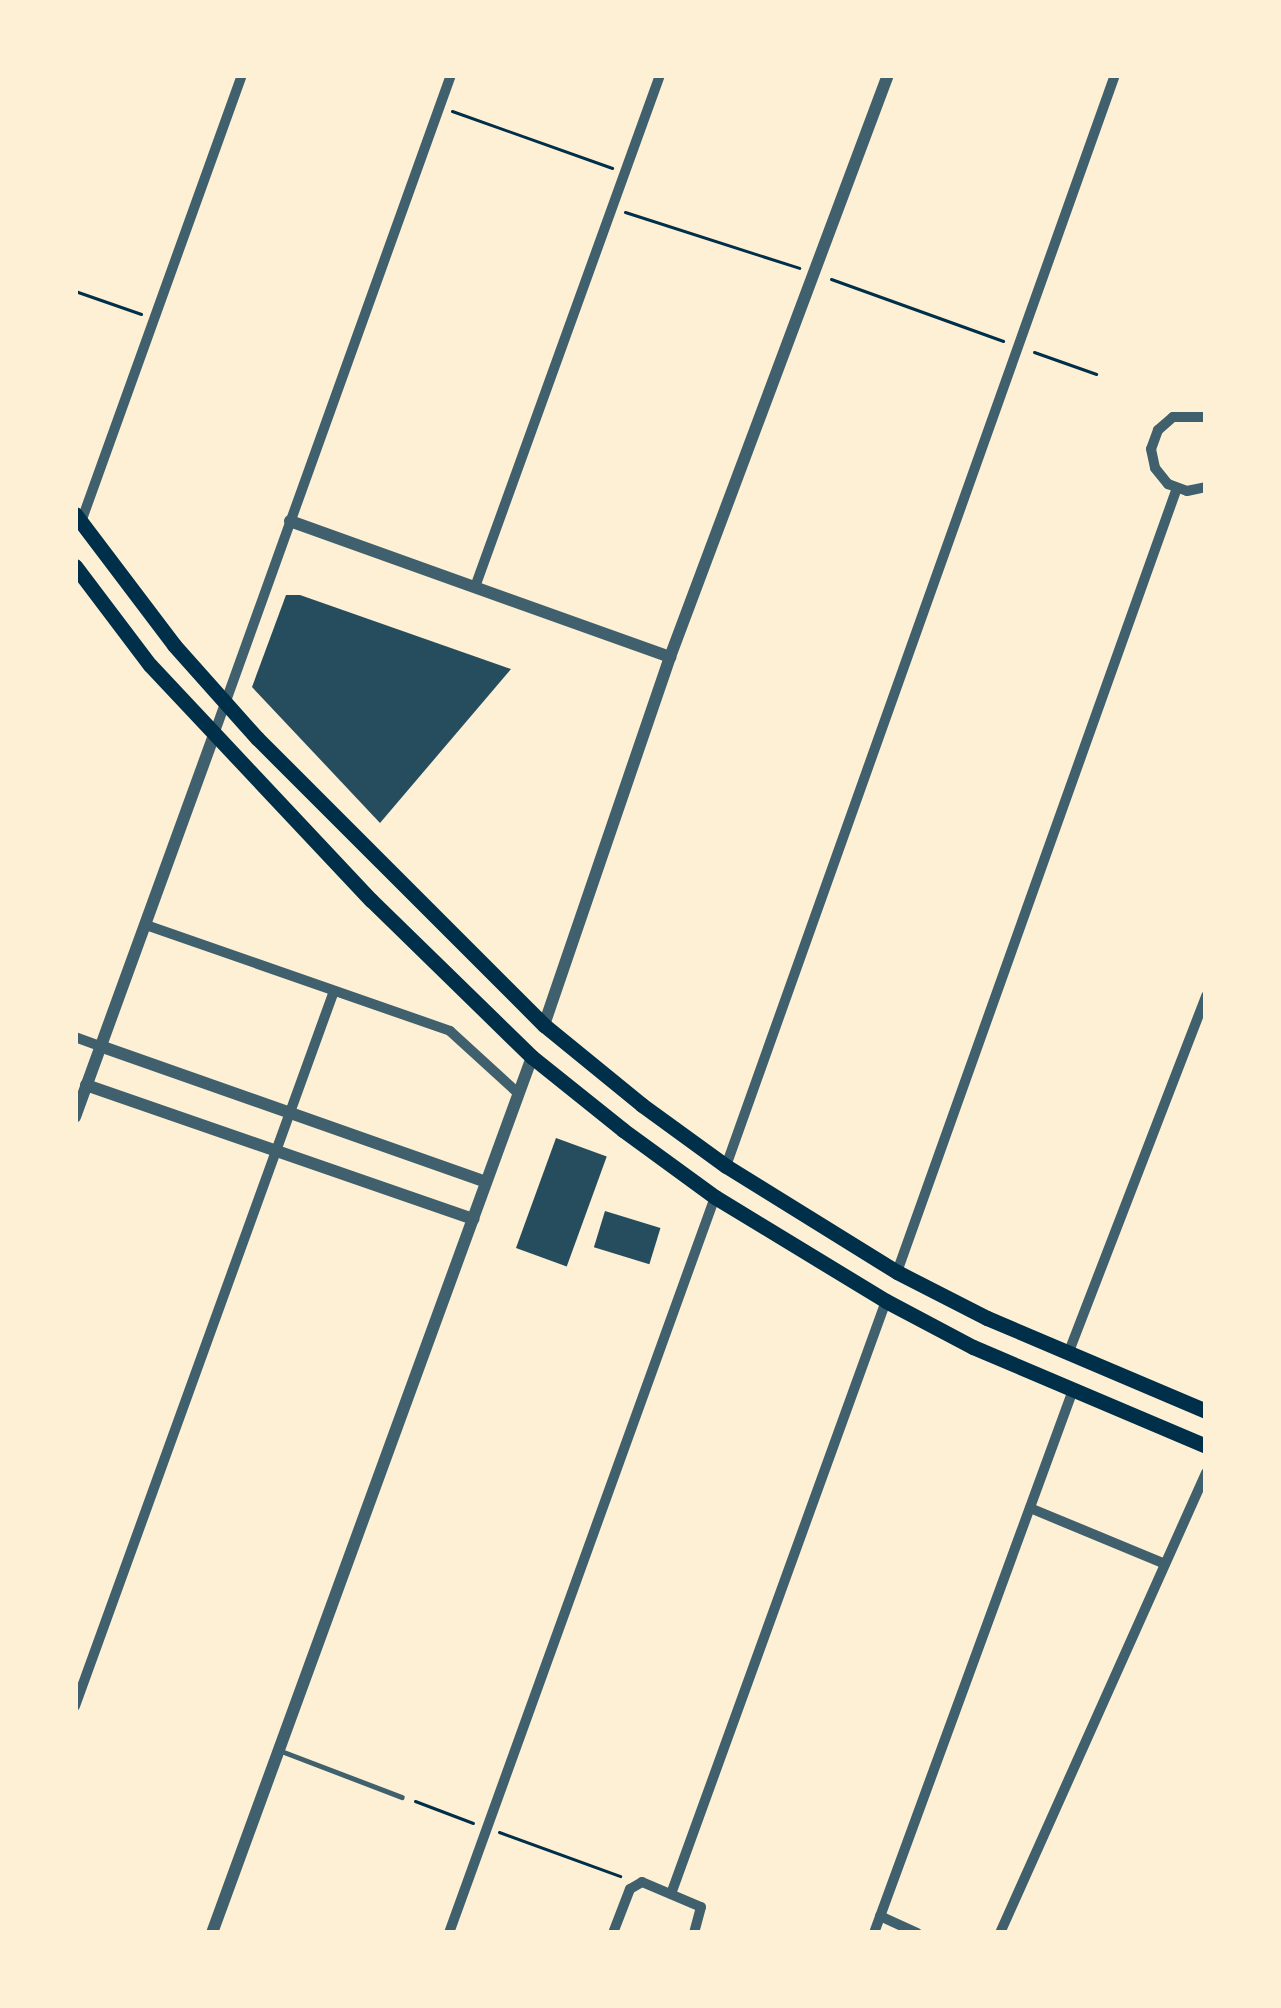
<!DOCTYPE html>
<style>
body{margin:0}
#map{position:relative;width:1281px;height:2008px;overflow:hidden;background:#fdf0d5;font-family:"Work Sans",sans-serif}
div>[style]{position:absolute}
.building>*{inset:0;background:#264d5e;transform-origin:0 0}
.path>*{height:3px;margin:-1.5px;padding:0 1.5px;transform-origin:1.5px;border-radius:1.5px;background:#003049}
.service>*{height:4.5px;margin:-2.25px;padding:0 2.25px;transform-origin:2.25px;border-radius:2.25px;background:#3f606c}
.minor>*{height:10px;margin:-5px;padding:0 5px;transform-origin:5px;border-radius:5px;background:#3f606c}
.tertiary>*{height:12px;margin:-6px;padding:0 6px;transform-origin:6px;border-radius:6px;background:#3f606c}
.secondary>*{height:15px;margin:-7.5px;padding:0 7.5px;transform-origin:7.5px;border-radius:7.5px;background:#003049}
span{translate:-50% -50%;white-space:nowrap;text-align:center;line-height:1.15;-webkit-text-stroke:10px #fdf0d5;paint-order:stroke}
.frame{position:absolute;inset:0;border:78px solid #fdf0d5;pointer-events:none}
</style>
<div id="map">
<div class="building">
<div style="clip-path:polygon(286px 595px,300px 595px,511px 669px,380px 823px,252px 687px)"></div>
<div style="left:556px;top:1138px;width:54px;height:117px;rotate:20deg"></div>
<div style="left:605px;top:1211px;width:58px;height:38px;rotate:17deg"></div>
</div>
<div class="path">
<div style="left:452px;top:111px;width:170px;rotate:19.6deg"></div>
<div style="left:625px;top:212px;width:183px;rotate:17.8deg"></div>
<div style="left:831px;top:279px;width:183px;rotate:19.8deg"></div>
<div style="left:75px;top:291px;width:70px;rotate:19.2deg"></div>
<div style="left:1034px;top:352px;width:66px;rotate:19.5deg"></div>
<div style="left:415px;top:1801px;width:62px;rotate:20.8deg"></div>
<div style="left:499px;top:1832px;width:129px;rotate:20deg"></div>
</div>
<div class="service">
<div style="left:284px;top:1752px;width:126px;rotate:20.9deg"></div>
</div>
<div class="minor">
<div style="left:1206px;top:417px;width:33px;rotate:180deg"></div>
<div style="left:1173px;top:417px;width:20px;rotate:139deg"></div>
<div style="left:1158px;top:430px;width:20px;rotate:110deg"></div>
<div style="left:1151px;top:449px;width:19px;rotate:78deg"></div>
<div style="left:1155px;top:468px;width:21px;rotate:51deg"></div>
<div style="left:1168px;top:484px;width:20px;rotate:20deg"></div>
<div style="left:1187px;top:491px;width:19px;rotate:-12deg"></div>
<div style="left:81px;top:522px;width:475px;rotate:-70.2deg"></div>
<div style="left:475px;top:587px;width:544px;rotate:-70.13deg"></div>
<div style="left:213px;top:737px;width:703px;rotate:-70.23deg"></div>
<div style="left:146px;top:925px;width:322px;rotate:19.2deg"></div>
<div style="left:450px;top:1031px;width:93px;rotate:42.4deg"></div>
<div style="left:75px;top:1037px;width:27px;rotate:20deg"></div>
<div style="left:726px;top:1166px;width:1158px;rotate:-70.38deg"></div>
<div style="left:897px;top:1272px;width:832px;rotate:-70.35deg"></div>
<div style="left:1068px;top:1354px;width:384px;rotate:-68.9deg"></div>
<div style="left:1030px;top:1508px;width:146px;rotate:22.5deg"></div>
<div style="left:75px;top:1706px;width:760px;rotate:-70.09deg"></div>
<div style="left:671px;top:1894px;width:631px;rotate:-70.07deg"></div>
<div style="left:880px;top:1916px;width:41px;rotate:24.7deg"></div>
<div style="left:449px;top:1933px;width:783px;rotate:-70.13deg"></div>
<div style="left:613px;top:1933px;width:47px;rotate:-68.9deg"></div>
<div style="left:630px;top:1889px;width:14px;rotate:-30deg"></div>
<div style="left:642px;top:1882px;width:64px;rotate:23deg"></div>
<div style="left:701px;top:1907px;width:27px;rotate:105deg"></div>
<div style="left:874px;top:1933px;width:578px;rotate:-69.87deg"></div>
<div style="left:1000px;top:1933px;width:504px;rotate:-65.88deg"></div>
</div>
<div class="tertiary">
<div style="left:290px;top:521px;width:404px;rotate:19.7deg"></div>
<div style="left:544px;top:1025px;width:389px;rotate:-71.1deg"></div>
<div style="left:670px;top:657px;width:621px;rotate:-69.47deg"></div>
<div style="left:100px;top:1046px;width:409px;rotate:19.4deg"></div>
<div style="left:86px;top:1085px;width:410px;rotate:19.1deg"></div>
<div style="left:75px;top:1117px;width:404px;rotate:-70deg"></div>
<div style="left:212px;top:1933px;width:933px;rotate:-69.93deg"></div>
</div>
<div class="secondary">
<div style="left:75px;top:514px;width:164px;rotate:52.9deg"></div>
<div style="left:174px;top:645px;width:125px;rotate:48.3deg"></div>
<div style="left:257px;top:738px;width:406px;rotate:45deg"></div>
<div style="left:544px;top:1025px;width:127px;rotate:39.2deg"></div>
<div style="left:642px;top:1105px;width:104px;rotate:36deg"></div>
<div style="left:726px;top:1166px;width:201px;rotate:31.8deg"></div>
<div style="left:897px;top:1272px;width:101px;rotate:27.1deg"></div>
<div style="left:987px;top:1318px;width:238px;rotate:23deg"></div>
<div style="left:75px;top:566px;width:124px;rotate:52.9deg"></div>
<div style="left:150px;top:665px;width:323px;rotate:46.8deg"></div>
<div style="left:371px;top:900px;width:225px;rotate:44.3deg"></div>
<div style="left:532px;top:1057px;width:117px;rotate:38.7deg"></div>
<div style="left:623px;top:1130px;width:114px;rotate:36.1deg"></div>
<div style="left:715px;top:1197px;width:200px;rotate:31.3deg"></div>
<div style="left:886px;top:1301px;width:98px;rotate:27.9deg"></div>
<div style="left:973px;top:1347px;width:253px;rotate:23deg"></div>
</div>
<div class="frame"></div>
</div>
